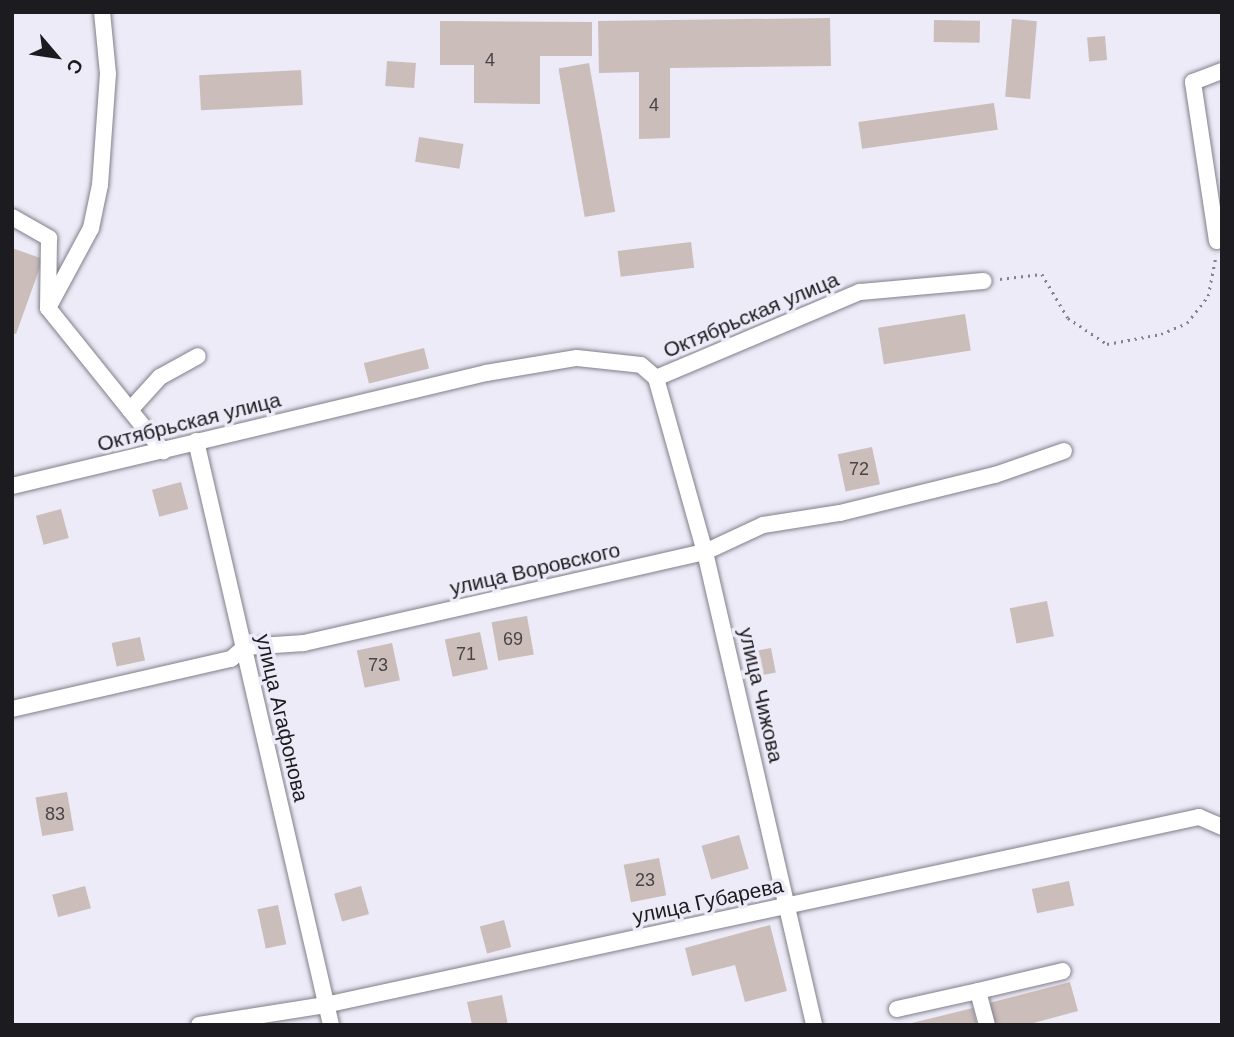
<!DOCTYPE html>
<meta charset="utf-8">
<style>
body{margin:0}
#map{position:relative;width:1234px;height:1037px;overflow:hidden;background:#ecebf7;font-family:Helvetica,sans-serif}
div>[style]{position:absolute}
.building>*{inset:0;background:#cbbdba;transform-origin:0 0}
.path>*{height:2.5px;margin-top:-1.25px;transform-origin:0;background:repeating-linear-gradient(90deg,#83828a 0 2px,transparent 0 7px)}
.roads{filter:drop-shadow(0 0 2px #817f8a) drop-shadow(0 0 2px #817f8a)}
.minor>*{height:16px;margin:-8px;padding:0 8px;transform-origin:8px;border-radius:8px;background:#fff}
span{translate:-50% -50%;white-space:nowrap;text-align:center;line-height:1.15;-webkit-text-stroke:7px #ecebf7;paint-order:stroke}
.number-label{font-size:18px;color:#484446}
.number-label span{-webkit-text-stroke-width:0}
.street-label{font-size:21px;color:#1c1c20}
.frame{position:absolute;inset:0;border:14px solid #1c1c20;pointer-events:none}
.north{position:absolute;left:21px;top:21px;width:70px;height:70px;-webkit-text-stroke:5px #ecebf7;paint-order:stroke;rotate:119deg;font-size:19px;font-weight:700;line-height:28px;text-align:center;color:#1c1c20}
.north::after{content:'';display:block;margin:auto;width:24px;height:32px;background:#1c1c20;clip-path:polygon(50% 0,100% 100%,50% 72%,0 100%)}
</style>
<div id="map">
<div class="building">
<div style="clip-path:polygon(830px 18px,831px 66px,670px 68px,670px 138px,639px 139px,639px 72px,599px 73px,598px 21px)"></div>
<div style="left:1012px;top:19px;width:25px;height:78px;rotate:5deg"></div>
<div style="left:934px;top:20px;width:46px;height:22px;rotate:1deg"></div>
<div style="clip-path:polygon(440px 21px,592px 22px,592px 56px,540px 56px,540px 104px,474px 103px,474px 65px,440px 65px)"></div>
<div style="left:1105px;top:36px;width:24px;height:18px;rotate:85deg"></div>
<div style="left:387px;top:61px;width:29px;height:25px;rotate:4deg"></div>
<div style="left:589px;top:63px;width:151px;height:31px;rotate:80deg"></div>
<div style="left:301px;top:70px;width:35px;height:102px;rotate:87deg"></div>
<div style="left:994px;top:103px;width:27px;height:137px;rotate:82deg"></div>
<div style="left:419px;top:137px;width:45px;height:25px;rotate:9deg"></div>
<div style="left:691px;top:242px;width:26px;height:74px;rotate:83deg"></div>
<div style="clip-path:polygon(12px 248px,43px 259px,16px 334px,12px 333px)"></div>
<div style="left:965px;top:314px;width:37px;height:88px;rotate:81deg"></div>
<div style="left:424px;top:348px;width:21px;height:62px;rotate:76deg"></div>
<div style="left:872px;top:447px;width:38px;height:35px;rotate:78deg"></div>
<div style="left:181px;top:482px;width:28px;height:30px;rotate:75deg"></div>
<div style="left:61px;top:509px;width:30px;height:26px;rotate:75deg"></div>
<div style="left:1047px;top:601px;width:36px;height:38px;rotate:79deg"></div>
<div style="left:527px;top:616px;width:39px;height:36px;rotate:80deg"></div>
<div style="left:480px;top:632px;width:38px;height:36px;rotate:78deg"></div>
<div style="left:140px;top:637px;width:24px;height:29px;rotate:78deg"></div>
<div style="left:392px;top:643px;width:38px;height:36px;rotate:78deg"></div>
<div style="left:771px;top:648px;width:25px;height:15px;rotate:79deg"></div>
<div style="left:67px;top:792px;width:39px;height:32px;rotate:80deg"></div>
<div style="left:739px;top:835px;width:35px;height:39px;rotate:74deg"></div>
<div style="left:659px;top:858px;width:38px;height:36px;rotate:79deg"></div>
<div style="left:1069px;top:881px;width:25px;height:38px;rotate:78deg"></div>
<div style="left:85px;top:886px;width:23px;height:34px;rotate:75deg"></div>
<div style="left:361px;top:886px;width:29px;height:28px;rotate:74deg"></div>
<div style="left:278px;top:905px;width:40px;height:21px;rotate:78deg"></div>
<div style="left:504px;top:920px;width:28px;height:25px;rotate:75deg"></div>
<div style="clip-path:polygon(770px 925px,787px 991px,745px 1002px,735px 965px,692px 976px,685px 948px)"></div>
<div style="clip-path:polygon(1070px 982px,1078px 1011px,1026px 1025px,995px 1025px,989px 1003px)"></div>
<div style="clip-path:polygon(502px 995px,508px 1025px,472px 1025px,467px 1002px)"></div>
<div style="clip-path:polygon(973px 1008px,977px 1025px,908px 1025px,908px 1024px)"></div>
</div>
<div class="path">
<div style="left:1000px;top:279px;width:42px;rotate:-6.8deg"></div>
<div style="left:1042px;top:274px;width:51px;rotate:59.4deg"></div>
<div style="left:1068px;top:318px;width:47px;rotate:33.7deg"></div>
<div style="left:1107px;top:344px;width:55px;rotate:-10.5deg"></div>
<div style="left:1161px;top:334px;width:28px;rotate:-23deg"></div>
<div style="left:1187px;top:323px;width:34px;rotate:-52deg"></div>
<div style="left:1208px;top:296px;width:42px;rotate:-79deg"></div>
<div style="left:1222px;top:423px;width:11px;rotate:90deg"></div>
</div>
<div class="roads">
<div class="minor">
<div style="left:12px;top:217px;width:43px;rotate:29.6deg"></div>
<div style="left:49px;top:238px;width:70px;rotate:90.8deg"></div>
<div style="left:48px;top:308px;width:184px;rotate:51.2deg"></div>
<div style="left:1217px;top:241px;width:161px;rotate:-98.6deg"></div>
<div style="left:1193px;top:82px;width:31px;rotate:-21deg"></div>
<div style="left:48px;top:308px;width:91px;rotate:-61.7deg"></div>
<div style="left:91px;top:228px;width:44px;rotate:-78.2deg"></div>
<div style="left:100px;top:185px;width:111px;rotate:-85.9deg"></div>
<div style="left:108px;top:74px;width:62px;rotate:-95.5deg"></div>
<div style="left:656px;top:378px;width:181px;rotate:74.3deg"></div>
<div style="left:705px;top:552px;width:485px;rotate:77deg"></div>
<div style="left:656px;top:378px;width:221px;rotate:-22.9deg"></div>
<div style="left:860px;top:292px;width:124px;rotate:-5.1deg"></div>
<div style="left:130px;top:410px;width:45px;rotate:-47.7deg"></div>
<div style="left:160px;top:377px;width:43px;rotate:-28.9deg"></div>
<div style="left:196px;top:441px;width:599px;rotate:76.98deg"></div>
<div style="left:12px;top:486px;width:487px;rotate:-13.4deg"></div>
<div style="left:486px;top:373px;width:92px;rotate:-9.4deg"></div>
<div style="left:577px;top:358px;width:64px;rotate:6.2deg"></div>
<div style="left:641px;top:365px;width:20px;rotate:41deg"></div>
<div style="left:12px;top:709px;width:225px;rotate:-12.9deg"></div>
<div style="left:231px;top:659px;width:18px;rotate:-41deg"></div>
<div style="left:245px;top:647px;width:59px;rotate:-3.9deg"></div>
<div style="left:304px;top:643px;width:411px;rotate:-12.8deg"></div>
<div style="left:705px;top:552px;width:64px;rotate:-25deg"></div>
<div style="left:763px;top:525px;width:78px;rotate:-8.9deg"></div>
<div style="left:840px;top:513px;width:160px;rotate:-13.8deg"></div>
<div style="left:995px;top:475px;width:73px;rotate:-19.2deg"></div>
<div style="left:897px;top:1009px;width:83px;rotate:-12.5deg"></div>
<div style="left:199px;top:1025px;width:128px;rotate:-9deg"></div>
<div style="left:325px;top:1005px;width:894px;rotate:-12.14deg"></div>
<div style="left:1199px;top:817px;width:25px;rotate:23deg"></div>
<div style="left:987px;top:1025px;width:35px;rotate:-105deg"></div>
<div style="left:978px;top:991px;width:87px;rotate:-13.2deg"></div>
</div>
</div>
<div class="number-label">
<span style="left:490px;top:60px">4</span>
<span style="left:654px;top:105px">4</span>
<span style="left:859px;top:469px">72</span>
<span style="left:513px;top:639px">69</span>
<span style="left:466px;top:654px">71</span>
<span style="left:378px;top:665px">73</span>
<span style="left:55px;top:814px">83</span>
<span style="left:645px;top:880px">23</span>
</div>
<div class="street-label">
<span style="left:751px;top:315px;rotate:-23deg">Октябрьская улица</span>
<span style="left:189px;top:422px;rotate:-14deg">Октябрьская улица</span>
<span style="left:535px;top:569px;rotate:-13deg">улица Воровского</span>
<span style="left:761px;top:695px;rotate:77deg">улица Чижова</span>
<span style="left:282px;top:718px;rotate:77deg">улица Агафонова</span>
<span style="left:708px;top:901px;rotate:-12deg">улица Губарева</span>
</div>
<div class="frame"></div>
<div class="north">С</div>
</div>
